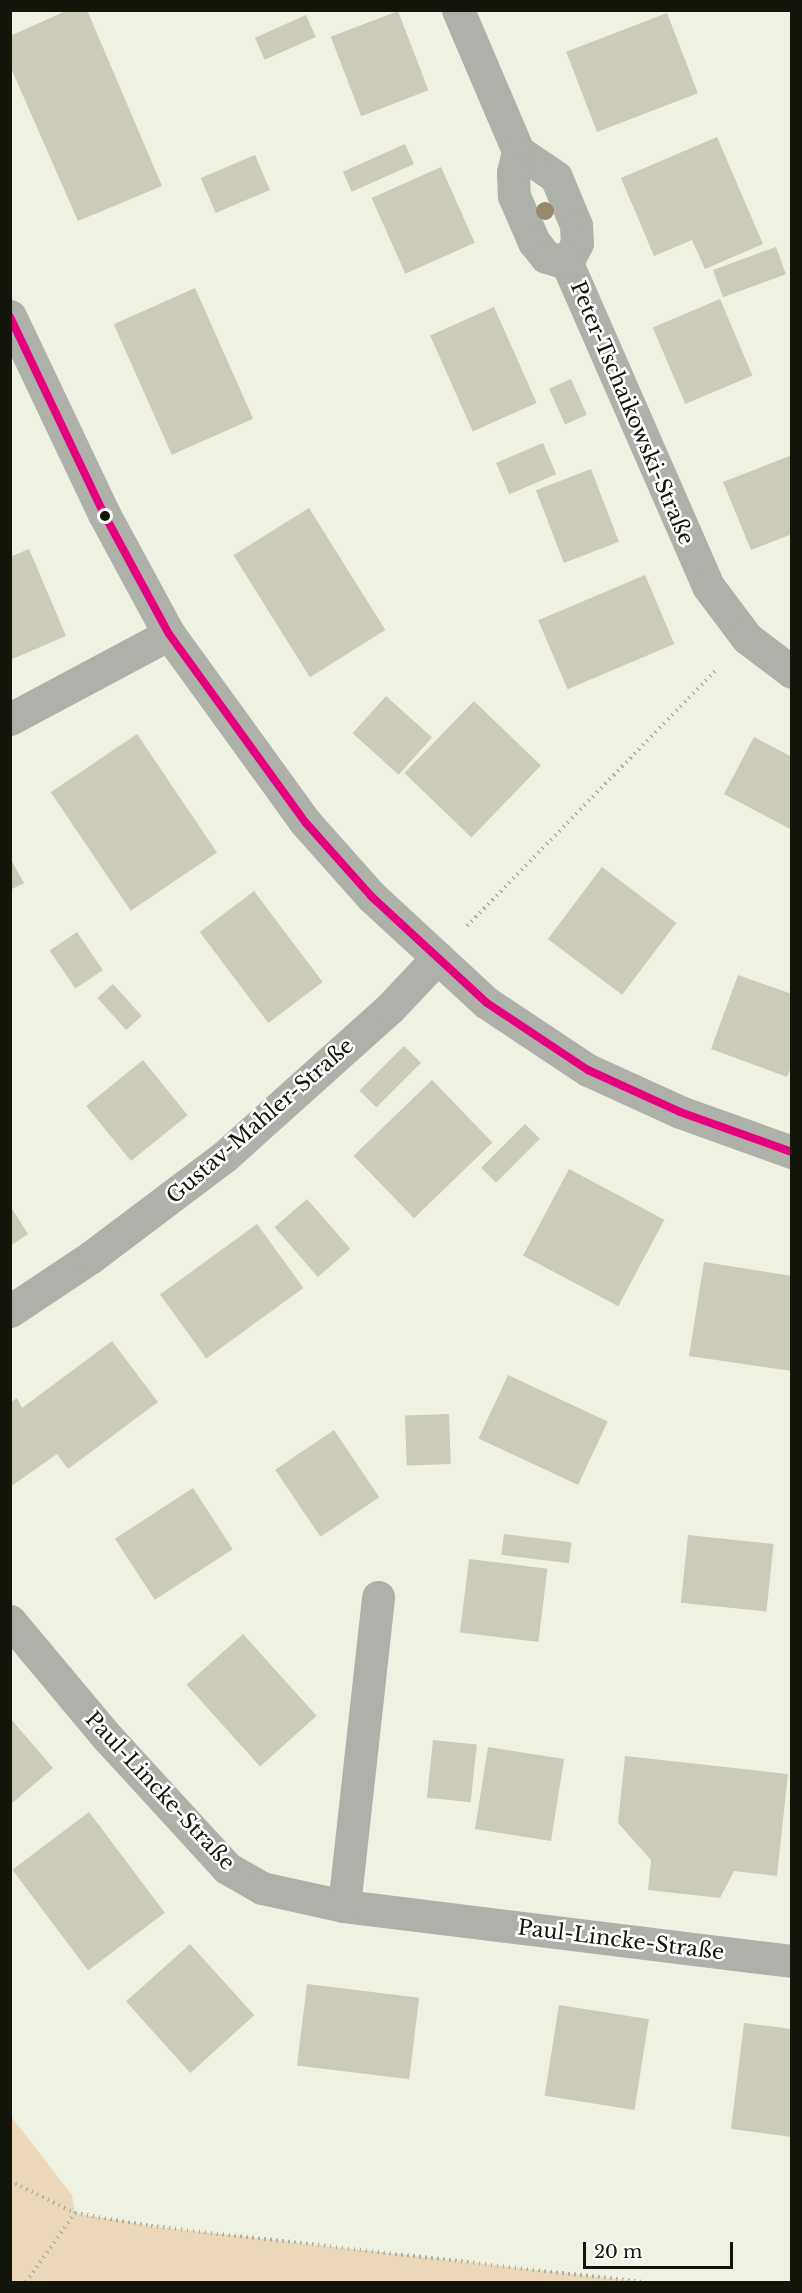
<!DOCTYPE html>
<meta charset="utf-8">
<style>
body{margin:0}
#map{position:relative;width:802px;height:2293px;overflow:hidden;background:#eff2e3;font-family:"Libre Baskerville",serif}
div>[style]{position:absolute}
.green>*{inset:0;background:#ecd9b9}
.building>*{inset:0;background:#cccab8;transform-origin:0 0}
.path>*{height:4px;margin-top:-2px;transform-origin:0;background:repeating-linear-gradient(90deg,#aeb0a8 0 1.5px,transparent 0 6px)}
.minor>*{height:33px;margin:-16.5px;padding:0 16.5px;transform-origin:16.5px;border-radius:16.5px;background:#aeb1aa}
.bus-1>*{height:8px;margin:-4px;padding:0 4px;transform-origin:4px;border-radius:4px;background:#e5007d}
.trees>*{width:18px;height:18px;margin:-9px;border-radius:50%;background:#95886b}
.dots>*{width:16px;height:16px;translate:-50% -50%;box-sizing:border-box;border:3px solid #fff;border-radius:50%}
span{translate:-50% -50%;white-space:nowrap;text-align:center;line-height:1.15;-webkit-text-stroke:5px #fff;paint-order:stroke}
.street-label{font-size:21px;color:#13150b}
.frame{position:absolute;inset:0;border:12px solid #13150b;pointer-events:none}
.scale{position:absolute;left:583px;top:2242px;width:150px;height:27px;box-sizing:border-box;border:3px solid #13150b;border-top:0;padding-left:8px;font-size:18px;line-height:21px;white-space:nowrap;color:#13150b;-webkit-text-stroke:4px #fff;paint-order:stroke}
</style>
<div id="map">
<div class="green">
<div style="clip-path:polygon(10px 2115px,72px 2195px,75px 2213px,151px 2226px,643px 2282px,11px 2282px)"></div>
</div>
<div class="building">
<div style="clip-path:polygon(68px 10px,87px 10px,162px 186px,78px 221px,10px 66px,10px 36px)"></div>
<div style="left:398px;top:11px;width:85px;height:72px;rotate:69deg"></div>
<div style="left:667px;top:13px;width:86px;height:108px;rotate:69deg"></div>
<div style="left:306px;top:15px;width:24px;height:56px;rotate:66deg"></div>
<div style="clip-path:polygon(717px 137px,763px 244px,705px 269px,692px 240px,654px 256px,621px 178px)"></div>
<div style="left:405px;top:144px;width:22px;height:68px;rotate:66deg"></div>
<div style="left:255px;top:155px;width:38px;height:59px;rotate:67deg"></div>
<div style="left:441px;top:167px;width:83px;height:76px;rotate:66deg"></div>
<div style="left:776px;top:247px;width:29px;height:67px;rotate:70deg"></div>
<div style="left:195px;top:288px;width:143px;height:89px;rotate:66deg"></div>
<div style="left:720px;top:299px;width:83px;height:73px;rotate:67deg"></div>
<div style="left:494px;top:307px;width:105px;height:70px;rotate:66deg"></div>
<div style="left:571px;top:379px;width:39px;height:24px;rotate:66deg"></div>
<div style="left:543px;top:443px;width:34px;height:51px;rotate:67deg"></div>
<div style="clip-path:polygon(792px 455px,792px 534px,751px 550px,723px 482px)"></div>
<div style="left:591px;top:469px;width:78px;height:59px;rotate:69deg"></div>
<div style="left:309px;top:508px;width:144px;height:89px;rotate:58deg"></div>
<div style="clip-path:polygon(29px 549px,66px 636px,10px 660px,10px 557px)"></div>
<div style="left:645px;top:575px;width:75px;height:116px;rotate:67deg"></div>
<div style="left:386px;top:696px;width:62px;height:50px;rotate:42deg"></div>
<div style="left:474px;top:701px;width:93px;height:100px;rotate:44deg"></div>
<div style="left:137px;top:734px;width:143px;height:104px;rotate:56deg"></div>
<div style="clip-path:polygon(754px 737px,792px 757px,792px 830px,724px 794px)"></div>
<div style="clip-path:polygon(10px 858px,24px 883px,10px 890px)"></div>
<div style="left:602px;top:867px;width:93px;height:90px;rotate:37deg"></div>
<div style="left:254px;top:891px;width:114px;height:68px;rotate:53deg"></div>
<div style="left:77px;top:932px;width:46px;height:33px;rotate:56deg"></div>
<div style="clip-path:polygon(738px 975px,792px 994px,792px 1065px,787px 1077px,711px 1049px)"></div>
<div style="left:113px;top:984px;width:43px;height:21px;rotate:48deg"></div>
<div style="left:404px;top:1046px;width:24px;height:63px;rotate:45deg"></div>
<div style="left:143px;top:1060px;width:71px;height:73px;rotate:51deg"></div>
<div style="left:432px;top:1080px;width:87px;height:109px;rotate:46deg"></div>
<div style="left:525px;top:1124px;width:21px;height:62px;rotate:45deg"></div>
<div style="left:569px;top:1169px;width:108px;height:98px;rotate:28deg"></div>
<div style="left:307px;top:1199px;width:66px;height:43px;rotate:49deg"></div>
<div style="clip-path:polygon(10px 1206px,28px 1234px,10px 1246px)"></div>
<div style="left:257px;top:1224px;width:79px;height:120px;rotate:54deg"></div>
<div style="clip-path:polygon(704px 1262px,792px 1276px,792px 1371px,689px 1356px)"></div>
<div style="clip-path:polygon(112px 1341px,158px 1402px,68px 1469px,57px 1454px,10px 1487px,10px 1403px,17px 1398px,22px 1408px)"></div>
<div style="left:508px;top:1375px;width:110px;height:70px;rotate:25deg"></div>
<div style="left:449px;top:1414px;width:50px;height:44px;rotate:88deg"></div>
<div style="left:334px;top:1430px;width:81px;height:71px;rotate:56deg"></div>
<div style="left:193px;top:1488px;width:73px;height:93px;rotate:57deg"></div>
<div style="left:504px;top:1534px;width:68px;height:21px;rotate:7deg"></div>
<div style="left:688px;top:1535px;width:86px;height:68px;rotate:6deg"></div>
<div style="left:469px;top:1559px;width:79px;height:74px;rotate:7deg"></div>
<div style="left:243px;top:1634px;width:110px;height:76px;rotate:48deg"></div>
<div style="clip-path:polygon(10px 1718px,53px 1768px,10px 1805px)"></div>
<div style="left:433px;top:1740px;width:44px;height:58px;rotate:6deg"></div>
<div style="left:488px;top:1747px;width:77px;height:83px;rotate:9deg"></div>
<div style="clip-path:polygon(625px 1756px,788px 1774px,777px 1876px,734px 1871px,720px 1898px,648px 1890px,651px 1860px,618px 1823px)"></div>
<div style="left:89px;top:1812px;width:126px;height:96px;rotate:53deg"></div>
<div style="left:190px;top:1944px;width:96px;height:86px;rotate:48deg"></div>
<div style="left:307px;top:1984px;width:113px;height:82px;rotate:7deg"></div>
<div style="left:559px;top:2005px;width:91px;height:92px;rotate:9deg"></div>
<div style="clip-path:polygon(744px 2023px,792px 2029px,792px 2137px,731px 2129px)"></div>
</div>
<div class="path">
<div style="left:467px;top:926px;width:359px;rotate:-45.8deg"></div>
<div style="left:10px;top:2181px;width:72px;rotate:26.2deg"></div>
<div style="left:75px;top:2213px;width:77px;rotate:9.7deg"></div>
<div style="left:151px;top:2226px;width:495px;rotate:6.5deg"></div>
<div style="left:26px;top:2282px;width:85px;rotate:-54.6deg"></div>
</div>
<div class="minor">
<div style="left:458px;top:10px;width:153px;rotate:66.9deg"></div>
<div style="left:518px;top:151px;width:46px;rotate:34.4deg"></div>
<div style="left:556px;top:177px;width:52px;rotate:67.4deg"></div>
<div style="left:576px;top:225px;width:18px;rotate:87deg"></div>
<div style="left:577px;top:243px;width:22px;rotate:117deg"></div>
<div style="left:567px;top:263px;width:352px;rotate:66.4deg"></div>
<div style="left:708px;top:586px;width:65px;rotate:53.1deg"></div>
<div style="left:747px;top:638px;width:56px;rotate:37.1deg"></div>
<div style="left:518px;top:151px;width:22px;rotate:103deg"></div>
<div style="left:513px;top:172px;width:24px;rotate:88deg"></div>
<div style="left:514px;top:196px;width:50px;rotate:66.5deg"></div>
<div style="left:534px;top:242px;width:19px;rotate:51deg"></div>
<div style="left:546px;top:257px;width:22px;rotate:16deg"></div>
<div style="left:10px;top:316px;width:219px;rotate:64.6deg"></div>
<div style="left:104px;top:514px;width:136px;rotate:61.6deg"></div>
<div style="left:169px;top:634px;width:233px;rotate:54.1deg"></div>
<div style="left:306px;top:823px;width:99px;rotate:48.3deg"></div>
<div style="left:372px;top:897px;width:156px;rotate:42.7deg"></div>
<div style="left:487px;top:1003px;width:121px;rotate:33.6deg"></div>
<div style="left:588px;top:1070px;width:101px;rotate:24.5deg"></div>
<div style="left:680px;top:1112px;width:119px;rotate:19.7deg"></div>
<div style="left:10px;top:719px;width:180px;rotate:-28.1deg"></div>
<div style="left:10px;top:1311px;width:97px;rotate:-33.7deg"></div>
<div style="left:91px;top:1257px;width:168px;rotate:-37deg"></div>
<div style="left:225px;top:1156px;width:220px;rotate:-41.9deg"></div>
<div style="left:389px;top:1009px;width:71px;rotate:-46.7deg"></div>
<div style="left:10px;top:1621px;width:153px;rotate:50.1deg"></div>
<div style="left:108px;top:1738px;width:176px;rotate:47.5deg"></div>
<div style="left:227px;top:1868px;width:40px;rotate:29.7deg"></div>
<div style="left:262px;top:1888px;width:84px;rotate:12.4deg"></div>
<div style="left:344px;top:1906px;width:451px;rotate:7deg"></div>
<div style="left:344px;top:1906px;width:311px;rotate:-83.7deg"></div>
</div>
<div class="bus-1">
<div style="left:10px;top:317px;width:218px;rotate:64.5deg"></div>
<div style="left:104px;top:514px;width:136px;rotate:61.6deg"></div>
<div style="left:169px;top:634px;width:233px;rotate:54.1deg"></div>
<div style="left:306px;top:823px;width:99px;rotate:48.3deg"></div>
<div style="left:372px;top:897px;width:156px;rotate:42.7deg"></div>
<div style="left:487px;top:1003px;width:121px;rotate:33.6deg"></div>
<div style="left:588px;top:1070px;width:101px;rotate:24.5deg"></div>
<div style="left:680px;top:1112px;width:119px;rotate:19.7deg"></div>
</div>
<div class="trees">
<div style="left:545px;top:211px"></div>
</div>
<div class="dots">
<div style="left:105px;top:516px;background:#13150b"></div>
</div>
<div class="street-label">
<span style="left:632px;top:413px;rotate:67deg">Peter-Tschaikowski-Straße</span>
<span style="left:260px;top:1121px;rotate:-41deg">Gustav-Mahler-Straße</span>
<span style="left:160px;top:1791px;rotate:47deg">Paul-Lincke-Straße</span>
<span style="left:621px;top:1940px;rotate:7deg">Paul-Lincke-Straße</span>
</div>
<div class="frame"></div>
<div class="scale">20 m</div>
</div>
